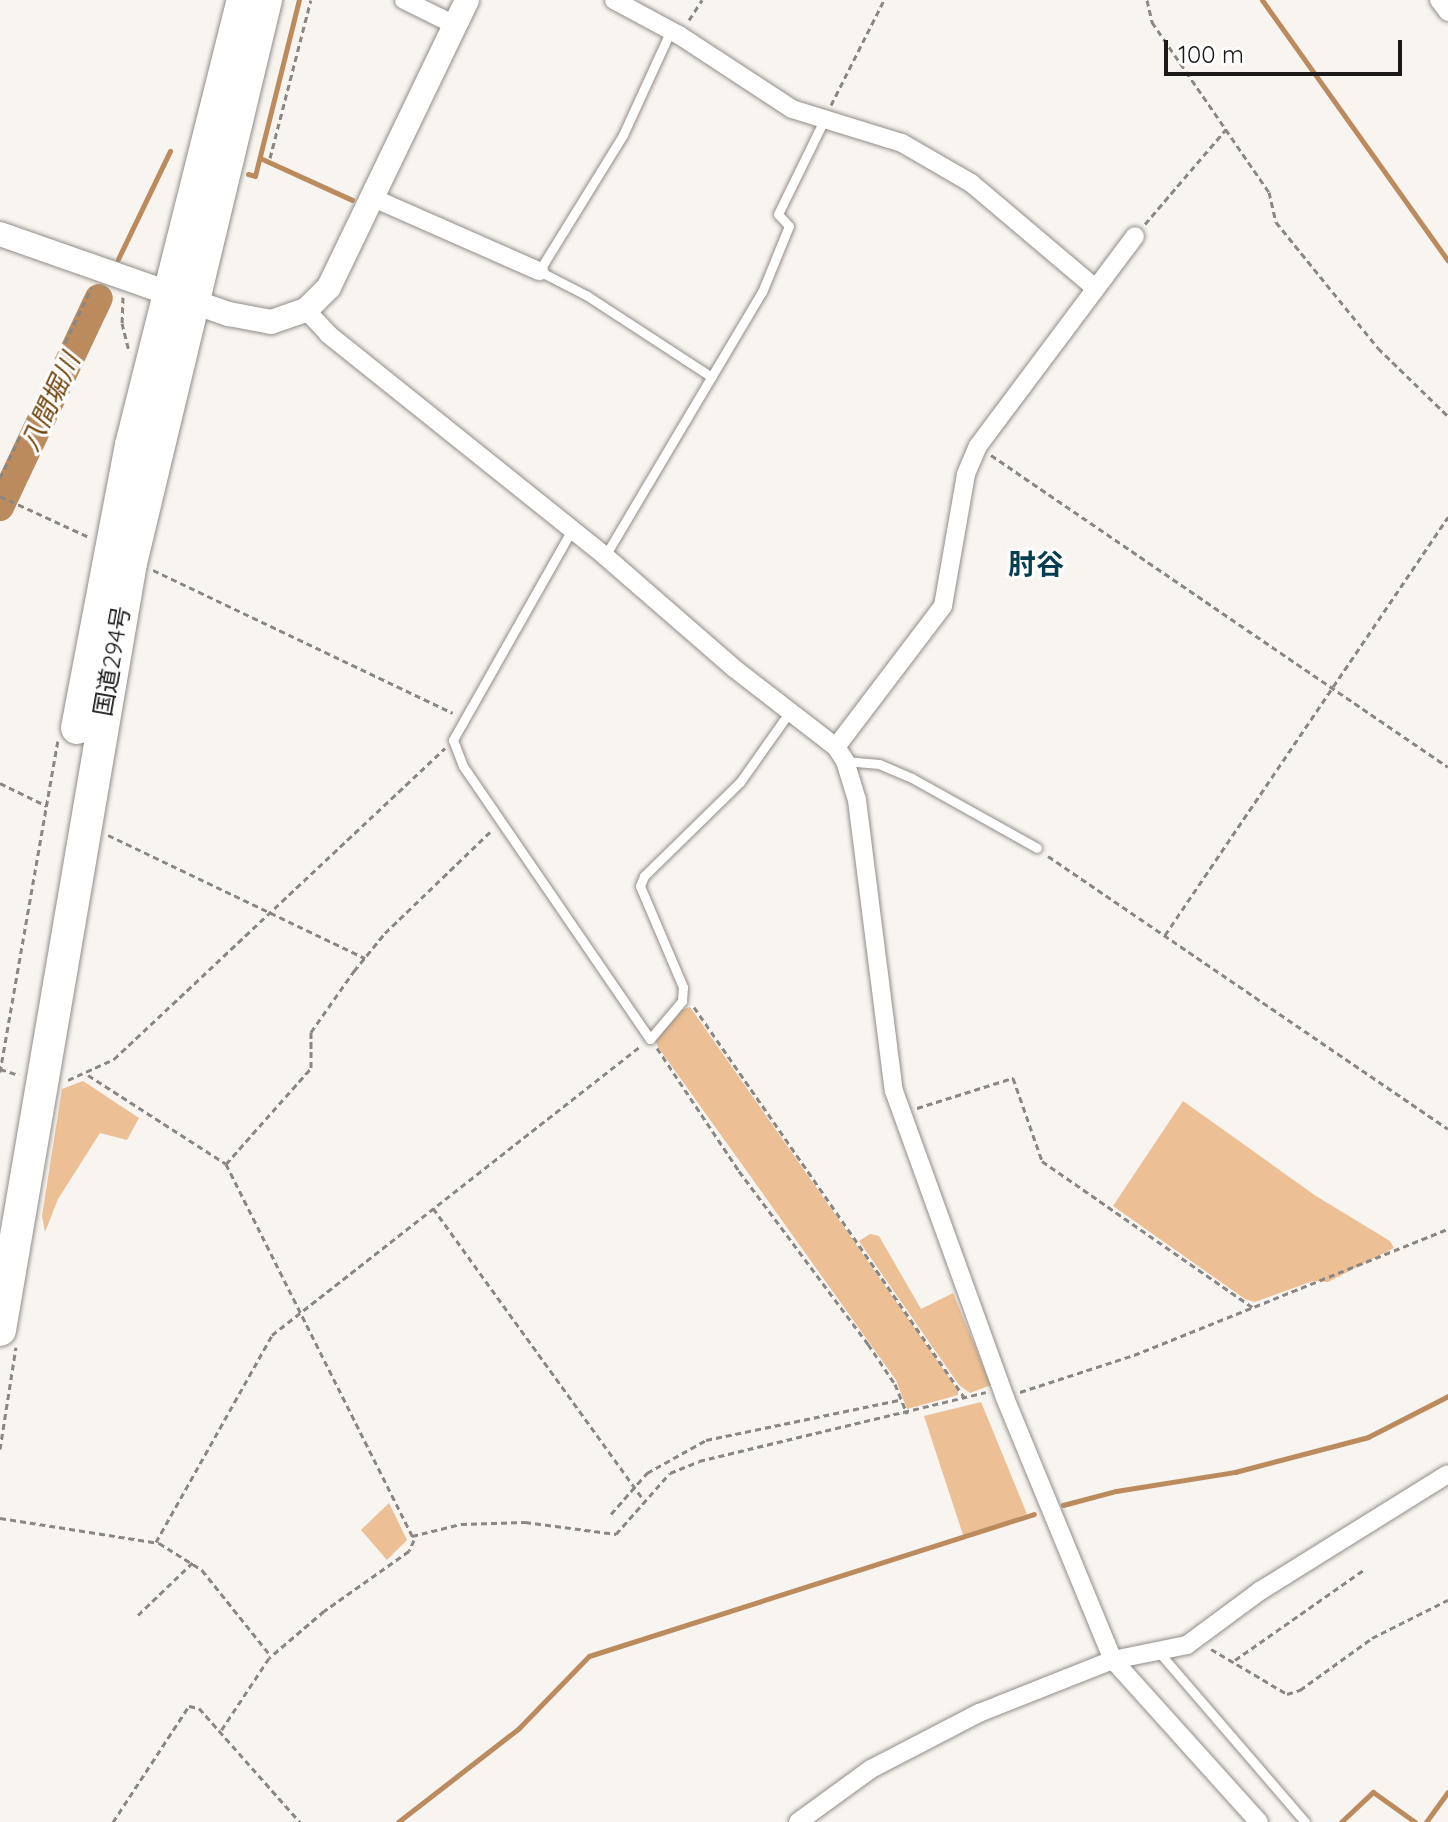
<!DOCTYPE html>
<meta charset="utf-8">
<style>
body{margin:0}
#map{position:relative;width:1448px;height:1822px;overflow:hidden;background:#f8f4f0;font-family:Quicksand,"Noto Sans JP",sans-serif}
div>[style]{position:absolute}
.green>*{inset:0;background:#ecbf94}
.stream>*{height:5px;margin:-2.5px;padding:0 2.5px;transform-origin:2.5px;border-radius:2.5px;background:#bb8b5e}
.river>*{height:28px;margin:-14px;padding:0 14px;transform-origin:14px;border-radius:14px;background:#bb8b5e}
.path>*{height:3px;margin-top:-1.5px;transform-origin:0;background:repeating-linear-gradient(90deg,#898684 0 6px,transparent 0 10px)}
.roads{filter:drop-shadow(0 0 2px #908d89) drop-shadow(0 0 2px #908d89)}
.lane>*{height:9px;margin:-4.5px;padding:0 4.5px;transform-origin:4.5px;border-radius:4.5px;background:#fff}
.street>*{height:18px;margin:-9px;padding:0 9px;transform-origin:9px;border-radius:9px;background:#fff}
.secondary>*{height:24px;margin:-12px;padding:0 12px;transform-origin:12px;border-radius:12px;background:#fff}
.highway>*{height:32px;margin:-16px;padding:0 16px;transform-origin:16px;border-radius:16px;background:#fff}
span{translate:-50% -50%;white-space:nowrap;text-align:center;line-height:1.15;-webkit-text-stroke:6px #fff;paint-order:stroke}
.street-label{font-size:24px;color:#1c1a19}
.water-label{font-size:26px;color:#704209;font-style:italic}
.quarter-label{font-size:28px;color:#053e4e;font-weight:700}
.scale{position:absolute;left:1164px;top:40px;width:238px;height:36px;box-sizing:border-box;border:4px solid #1c1a19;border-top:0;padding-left:10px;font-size:24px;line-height:28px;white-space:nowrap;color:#1c1a19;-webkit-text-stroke:6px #fff;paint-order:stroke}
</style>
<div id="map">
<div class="green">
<div style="clip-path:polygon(690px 1007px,958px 1390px,958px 1395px,907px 1409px,896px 1380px,658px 1047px,655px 1039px,681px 1010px)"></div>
<div style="clip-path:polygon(83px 1081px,139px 1118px,127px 1140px,100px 1133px,58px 1199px,45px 1232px,42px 1216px,62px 1089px)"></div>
<div style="clip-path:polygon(1183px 1101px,1316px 1196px,1390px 1241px,1394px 1248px,1328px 1282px,1313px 1281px,1255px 1302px,1245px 1299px,1113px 1206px)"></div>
<div style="clip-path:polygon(870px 1234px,879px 1236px,921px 1309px,953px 1293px,991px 1385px,970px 1393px,959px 1385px,859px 1241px)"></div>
<div style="clip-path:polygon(981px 1402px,1027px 1514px,963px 1535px,924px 1416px)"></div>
<div style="clip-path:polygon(389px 1503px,407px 1540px,387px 1560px,361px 1530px)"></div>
</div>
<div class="stream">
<div style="left:1262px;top:0;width:320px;rotate:54.5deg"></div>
<div style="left:260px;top:158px;width:101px;rotate:24.5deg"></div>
<div style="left:248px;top:174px;width:7px;rotate:16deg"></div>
<div style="left:255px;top:176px;width:181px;rotate:-76deg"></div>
<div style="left:118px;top:259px;width:120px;rotate:-64.3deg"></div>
<div style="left:1063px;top:1505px;width:55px;rotate:-14.8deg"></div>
<div style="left:1116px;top:1491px;width:121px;rotate:-9.1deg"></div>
<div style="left:1235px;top:1472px;width:138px;rotate:-14.7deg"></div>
<div style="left:1368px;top:1437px;width:90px;rotate:-27.1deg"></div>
<div style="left:398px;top:1822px;width:153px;rotate:-37.8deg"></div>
<div style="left:519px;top:1728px;width:100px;rotate:-45.8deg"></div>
<div style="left:589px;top:1656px;width:467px;rotate:-17.7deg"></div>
<div style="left:1341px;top:1822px;width:44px;rotate:-43.2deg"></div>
<div style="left:1373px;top:1792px;width:52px;rotate:35.5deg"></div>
<div style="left:1426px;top:1822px;width:37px;rotate:-54deg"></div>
</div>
<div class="river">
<div style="left:0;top:507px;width:231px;rotate:-64.7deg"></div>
</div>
<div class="path">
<div style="left:1147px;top:0;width:23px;rotate:77deg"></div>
<div style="left:1152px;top:22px;width:206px;rotate:55.5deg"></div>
<div style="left:1269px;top:192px;width:31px;rotate:77deg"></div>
<div style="left:1276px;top:222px;width:162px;rotate:51deg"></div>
<div style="left:1378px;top:348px;width:98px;rotate:44.2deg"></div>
<div style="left:689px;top:20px;width:24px;rotate:-57deg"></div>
<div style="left:831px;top:105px;width:118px;rotate:-63.2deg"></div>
<div style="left:270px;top:158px;width:163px;rotate:-75.5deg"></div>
<div style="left:1145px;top:224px;width:125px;rotate:-49.5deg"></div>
<div style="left:123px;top:297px;width:26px;rotate:92deg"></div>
<div style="left:122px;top:323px;width:30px;rotate:76deg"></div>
<div style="left:991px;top:455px;width:553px;rotate:34.32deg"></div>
<div style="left:0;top:478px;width:212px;rotate:-64.3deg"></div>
<div style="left:0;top:496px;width:100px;rotate:24.8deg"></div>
<div style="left:153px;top:570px;width:332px;rotate:25.5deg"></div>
<div style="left:0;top:783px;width:52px;rotate:26.1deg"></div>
<div style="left:108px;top:835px;width:285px;rotate:25.6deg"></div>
<div style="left:1048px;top:856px;width:484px;rotate:34.3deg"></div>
<div style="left:1165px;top:935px;width:505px;rotate:-55.9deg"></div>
<div style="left:694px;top:1007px;width:476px;rotate:55.3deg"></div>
<div style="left:657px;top:1048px;width:148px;rotate:56.3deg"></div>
<div style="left:739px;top:1171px;width:216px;rotate:53.3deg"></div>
<div style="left:868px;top:1344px;width:48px;rotate:56deg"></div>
<div style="left:895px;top:1384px;width:32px;rotate:68deg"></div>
<div style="left:0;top:1069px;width:20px;rotate:18deg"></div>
<div style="left:0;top:1072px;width:336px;rotate:-80.1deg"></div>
<div style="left:88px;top:1075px;width:164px;rotate:32.8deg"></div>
<div style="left:226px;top:1164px;width:420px;rotate:63.4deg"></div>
<div style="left:414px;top:1540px;width:12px;rotate:114deg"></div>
<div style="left:409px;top:1551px;width:104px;rotate:144.8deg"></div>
<div style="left:324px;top:1611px;width:72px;rotate:139.5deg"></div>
<div style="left:269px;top:1658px;width:89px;rotate:123.5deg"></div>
<div style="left:68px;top:1080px;width:51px;rotate:-24.5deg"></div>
<div style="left:114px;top:1059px;width:454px;rotate:-43.2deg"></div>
<div style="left:917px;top:1108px;width:101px;rotate:-17.4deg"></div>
<div style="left:1013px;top:1078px;width:88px;rotate:70.7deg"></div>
<div style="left:1042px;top:1161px;width:256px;rotate:34.8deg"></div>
<div style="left:226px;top:1164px;width:128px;rotate:-48.5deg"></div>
<div style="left:311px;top:1068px;width:36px;rotate:-90deg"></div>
<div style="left:311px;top:1032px;width:75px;rotate:-54.8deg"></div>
<div style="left:354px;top:971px;width:49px;rotate:-50.8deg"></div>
<div style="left:385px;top:933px;width:149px;rotate:-43.9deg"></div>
<div style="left:433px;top:1208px;width:359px;rotate:54.2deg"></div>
<div style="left:1020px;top:1392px;width:120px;rotate:-18deg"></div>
<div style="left:1134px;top:1355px;width:338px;rotate:-21.9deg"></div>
<div style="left:0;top:1449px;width:103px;rotate:-81.1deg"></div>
<div style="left:611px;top:1514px;width:55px;rotate:-48.7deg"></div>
<div style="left:647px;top:1473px;width:68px;rotate:-29.2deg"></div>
<div style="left:706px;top:1440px;width:197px;rotate:-11.7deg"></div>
<div style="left:0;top:1518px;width:161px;rotate:8.9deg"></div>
<div style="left:159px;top:1543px;width:51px;rotate:32.1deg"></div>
<div style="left:202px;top:1570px;width:110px;rotate:51.3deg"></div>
<div style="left:412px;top:1536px;width:50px;rotate:-13.8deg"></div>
<div style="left:461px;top:1524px;width:64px;rotate:-1.8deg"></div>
<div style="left:525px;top:1522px;width:92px;rotate:7.5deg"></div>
<div style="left:616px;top:1534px;width:81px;rotate:-48.5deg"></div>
<div style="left:670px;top:1473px;width:31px;rotate:-22deg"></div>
<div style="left:699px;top:1461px;width:295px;rotate:-13.5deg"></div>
<div style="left:156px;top:1542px;width:237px;rotate:-60.7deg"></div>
<div style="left:272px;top:1335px;width:469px;rotate:-38.1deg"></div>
<div style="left:138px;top:1615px;width:76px;rotate:-43.9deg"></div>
<div style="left:1211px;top:1649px;width:88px;rotate:30.6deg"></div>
<div style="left:1287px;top:1694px;width:14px;rotate:-17deg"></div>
<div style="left:1300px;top:1690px;width:89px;rotate:-35.8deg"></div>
<div style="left:1372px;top:1638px;width:85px;rotate:-26.6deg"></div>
<div style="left:1235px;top:1660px;width:159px;rotate:-35deg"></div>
<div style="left:113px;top:1822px;width:139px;rotate:-56.8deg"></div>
<div style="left:189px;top:1706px;width:10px;rotate:11deg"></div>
<div style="left:199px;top:1708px;width:152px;rotate:48.5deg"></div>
</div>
<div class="roads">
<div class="lane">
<div style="left:671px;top:30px;width:115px;rotate:114.6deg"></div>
<div style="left:623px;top:135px;width:160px;rotate:121.7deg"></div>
<div style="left:539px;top:271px;width:53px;rotate:27.1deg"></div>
<div style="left:586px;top:295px;width:150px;rotate:33.1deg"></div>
<div style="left:570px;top:533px;width:238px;rotate:119.5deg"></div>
<div style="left:453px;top:740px;width:28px;rotate:69deg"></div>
<div style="left:463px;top:766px;width:331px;rotate:55.6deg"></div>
<div style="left:650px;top:1039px;width:50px;rotate:-49.9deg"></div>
<div style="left:682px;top:1001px;width:14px;rotate:-86deg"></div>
<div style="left:683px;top:987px;width:110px;rotate:-113.1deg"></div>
<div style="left:640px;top:886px;width:11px;rotate:-68deg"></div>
<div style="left:644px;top:876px;width:134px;rotate:-44.4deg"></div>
<div style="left:740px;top:782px;width:88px;rotate:-54.7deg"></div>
<div style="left:605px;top:556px;width:307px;rotate:-59.3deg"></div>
<div style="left:762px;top:292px;width:71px;rotate:-67.8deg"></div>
<div style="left:789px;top:226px;width:16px;rotate:-133deg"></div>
<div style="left:778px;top:214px;width:105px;rotate:-63.9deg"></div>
<div style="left:845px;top:761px;width:34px;rotate:5deg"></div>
<div style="left:879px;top:764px;width:36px;rotate:23deg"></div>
<div style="left:912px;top:778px;width:143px;rotate:29.2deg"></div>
<div style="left:1158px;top:1651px;width:225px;rotate:49.3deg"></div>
</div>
<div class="street">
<div style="left:404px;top:0;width:57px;rotate:26.1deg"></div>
<div style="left:614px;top:0;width:74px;rotate:28.3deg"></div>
<div style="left:679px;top:35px;width:135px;rotate:33.2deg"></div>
<div style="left:792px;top:109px;width:115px;rotate:17.2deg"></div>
<div style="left:902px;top:143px;width:80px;rotate:30.1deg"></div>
<div style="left:971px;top:183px;width:160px;rotate:40.2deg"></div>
<div style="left:1439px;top:0;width:15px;rotate:53deg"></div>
<div style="left:371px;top:197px;width:184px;rotate:23.8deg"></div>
<div style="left:306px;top:310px;width:33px;rotate:47deg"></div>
<div style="left:328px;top:334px;width:355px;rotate:38.7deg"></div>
<div style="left:605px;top:556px;width:172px;rotate:41deg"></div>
<div style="left:735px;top:669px;width:128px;rotate:37.7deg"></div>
<div style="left:836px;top:747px;width:17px;rotate:57deg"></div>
<div style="left:845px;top:761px;width:41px;rotate:72.9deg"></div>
<div style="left:857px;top:800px;width:293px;rotate:82.8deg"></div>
<div style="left:894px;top:1091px;width:326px;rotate:70.1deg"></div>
<div style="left:1005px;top:1398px;width:283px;rotate:67.6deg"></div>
<div style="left:1113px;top:1660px;width:218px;rotate:48deg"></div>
<div style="left:836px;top:747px;width:177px;rotate:-52.8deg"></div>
<div style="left:943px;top:606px;width:134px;rotate:-80.1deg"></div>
<div style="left:966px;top:474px;width:30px;rotate:-67deg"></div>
<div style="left:978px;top:446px;width:262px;rotate:-53.2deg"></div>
<div style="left:798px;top:1822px;width:90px;rotate:-36deg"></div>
<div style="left:871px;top:1769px;width:122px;rotate:-27.4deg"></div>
<div style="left:979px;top:1713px;width:144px;rotate:-21.6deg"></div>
<div style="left:1113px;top:1660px;width:76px;rotate:-11.5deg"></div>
<div style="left:1187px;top:1645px;width:91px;rotate:-36.5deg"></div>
<div style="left:1260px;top:1591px;width:221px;rotate:-31.9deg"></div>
</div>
<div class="secondary">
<div style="left:0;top:234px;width:243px;rotate:19.3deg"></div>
<div style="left:229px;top:314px;width:43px;rotate:10.8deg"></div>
<div style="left:271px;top:322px;width:37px;rotate:-19deg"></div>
<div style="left:306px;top:310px;width:33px;rotate:-45deg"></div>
<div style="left:329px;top:287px;width:318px;rotate:-64.3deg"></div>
</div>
<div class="highway">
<div style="left:77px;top:728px;width:288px;rotate:-79.2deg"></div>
<div style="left:131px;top:445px;width:459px;rotate:-75.9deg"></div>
<div style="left:0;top:1330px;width:778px;rotate:-80.31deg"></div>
<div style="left:131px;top:563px;width:579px;rotate:-76.52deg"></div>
</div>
</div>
<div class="street-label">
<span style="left:112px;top:661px;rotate:-80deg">国道294号</span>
</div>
<div class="water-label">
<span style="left:50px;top:402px;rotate:-65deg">八間堀川</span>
</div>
<div class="quarter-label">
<span style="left:1036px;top:564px">肘谷</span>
</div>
<div class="scale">100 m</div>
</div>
